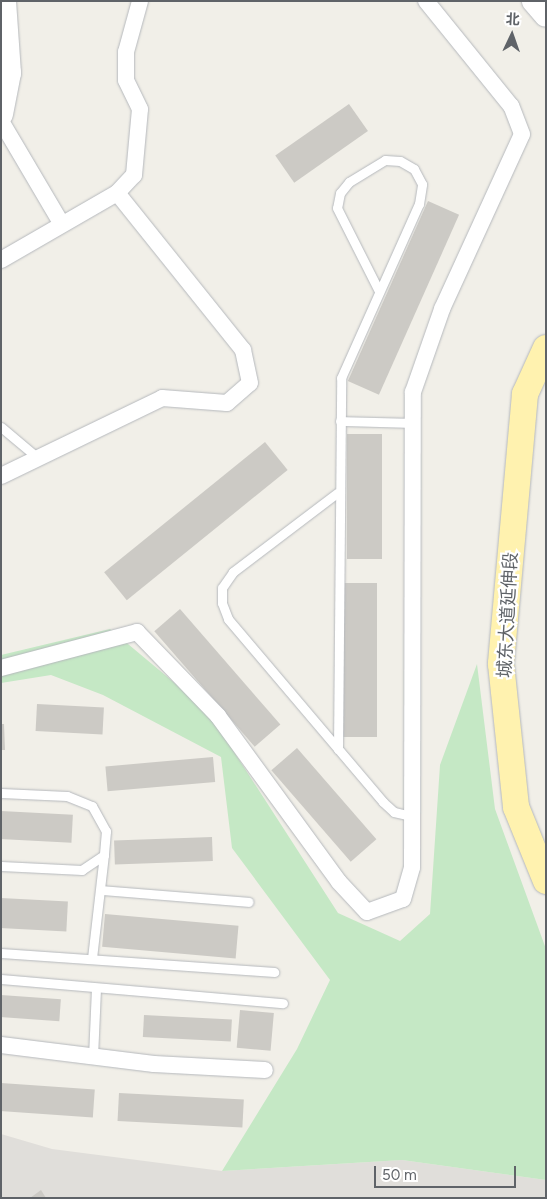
<!DOCTYPE html>
<meta charset="utf-8">
<style>
body{margin:0}
#map{position:relative;width:547px;height:1199px;overflow:hidden;background:#f1efe8;font-family:Figtree,"Noto Sans SC",sans-serif}
div>[style]{position:absolute}
.industrial>*{inset:0;background:#e0deda}
.green>*{inset:0;background:#c5e8c5}
.building>*{inset:0;background:#cccac5;transform-origin:0 0}
.roads{filter:drop-shadow(0 0 1px #b5b8bc) drop-shadow(0 0 1px #b5b8bc)}
.lane>*{height:9px;margin:-4.5px;padding:0 4.5px;transform-origin:4.5px;border-radius:4.5px;background:#fff}
.street>*{height:16px;margin:-8px;padding:0 8px;transform-origin:8px;border-radius:8px;background:#fff}
.secondary>*{height:24px;margin:-12px;padding:0 12px;transform-origin:12px;border-radius:12px;background:#fff}
.primary>*{height:26px;margin:-13px;padding:0 13px;transform-origin:13px;border-radius:13px;background:#fff2af}
span{translate:-50% -50%;white-space:nowrap;text-align:center;line-height:1.15;-webkit-text-stroke:4.5px #fff;paint-order:stroke}
.street-label{font-size:18px;color:#5f6368}
.frame{position:absolute;inset:0;border:2px solid #5f6368;pointer-events:none}
.north{position:absolute;left:487px;top:10px;width:50px;height:50px;-webkit-text-stroke:4px #fff;paint-order:stroke;rotate:3deg;font-size:14px;font-weight:700;line-height:20px;text-align:center;color:#5f6368}
.north::after{content:'';display:block;margin:auto;width:18px;height:22px;background:#5f6368;clip-path:polygon(50% 0,100% 100%,50% 72%,0 100%)}
.scale{position:absolute;left:374px;top:1166px;width:142px;height:22px;box-sizing:border-box;border:2px solid #5f6368;border-top:0;padding-left:6px;font-size:15px;line-height:18px;white-space:nowrap;color:#5f6368;-webkit-text-stroke:4px #fff;paint-order:stroke}
</style>
<div id="map">
<div class="industrial">
<div style="clip-path:polygon(1px 1134px,52px 1149px,222px 1171px,402px 1160px,546px 1180px,546px 1198px,1px 1198px)"></div>
</div>
<div class="green">
<div style="clip-path:polygon(110px 629px,207px 710px,338px 913px,400px 941px,430px 914px,440px 765px,477px 664px,495px 809px,546px 949px,546px 1180px,402px 1160px,222px 1171px,297px 1049px,330px 980px,232px 848px,221px 757px,103px 695px,51px 675px,1px 683px,1px 655px)"></div>
</div>
<div class="building">
<div style="left:349px;top:104px;width:33px;height:90px;rotate:55deg"></div>
<div style="left:428px;top:201px;width:34px;height:197px;rotate:24deg"></div>
<div style="left:347px;top:434px;width:35px;height:125px"></div>
<div style="left:265px;top:442px;width:36px;height:207px;rotate:51deg"></div>
<div style="left:343px;top:583px;width:34px;height:154px"></div>
<div style="left:180px;top:609px;width:153px;height:34px;rotate:49deg"></div>
<div style="left:37px;top:704px;width:67px;height:27px;rotate:3deg"></div>
<div style="clip-path:polygon(1px 724px,4px 724px,5px 750px,1px 750px)"></div>
<div style="left:297px;top:748px;width:121px;height:34px;rotate:49deg"></div>
<div style="left:213px;top:757px;width:25px;height:108px;rotate:85deg"></div>
<div style="left:1px;top:811px;width:72px;height:28px;rotate:3deg"></div>
<div style="left:212px;top:837px;width:24px;height:98px;rotate:88deg"></div>
<div style="left:1px;top:898px;width:67px;height:30px;rotate:3deg"></div>
<div style="left:105px;top:914px;width:134px;height:33px;rotate:5deg"></div>
<div style="left:1px;top:995px;width:60px;height:22px;rotate:4deg"></div>
<div style="left:240px;top:1010px;width:34px;height:38px;rotate:5deg"></div>
<div style="left:144px;top:1015px;width:88px;height:22px;rotate:3deg"></div>
<div style="left:1px;top:1083px;width:94px;height:28px;rotate:4deg"></div>
<div style="left:119px;top:1093px;width:125px;height:28px;rotate:3deg"></div>
<div style="clip-path:polygon(41px 1190px,46px 1198px,30px 1198px)"></div>
</div>
<div class="roads">
<div class="lane">
<div style="left:340px;top:421px;width:70px;rotate:1.6deg"></div>
<div style="left:1px;top:427px;width:48px;rotate:40deg"></div>
<div style="left:337px;top:493px;width:131px;rotate:142.8deg"></div>
<div style="left:233px;top:572px;width:19px;rotate:125deg"></div>
<div style="left:222px;top:588px;width:15px;rotate:90deg"></div>
<div style="left:222px;top:603px;width:17px;rotate:69deg"></div>
<div style="left:228px;top:619px;width:240px;rotate:49.7deg"></div>
<div style="left:383px;top:802px;width:15px;rotate:42deg"></div>
<div style="left:394px;top:812px;width:17px;rotate:13deg"></div>
<div style="left:338px;top:749px;width:371px;rotate:-89.5deg"></div>
<div style="left:341px;top:378px;width:191px;rotate:-65.9deg"></div>
<div style="left:419px;top:204px;width:20px;rotate:-81deg"></div>
<div style="left:422px;top:184px;width:17px;rotate:-118deg"></div>
<div style="left:414px;top:169px;width:16px;rotate:-150deg"></div>
<div style="left:400px;top:161px;width:15px;rotate:-176deg"></div>
<div style="left:385px;top:160px;width:42px;rotate:148.6deg"></div>
<div style="left:349px;top:182px;width:14px;rotate:129deg"></div>
<div style="left:340px;top:193px;width:15px;rotate:101deg"></div>
<div style="left:337px;top:208px;width:93px;rotate:63.2deg"></div>
<div style="left:1px;top:793px;width:66px;rotate:2.6deg"></div>
<div style="left:67px;top:796px;width:27px;rotate:22deg"></div>
<div style="left:92px;top:806px;width:29px;rotate:61deg"></div>
<div style="left:106px;top:831px;width:24px;rotate:95deg"></div>
<div style="left:104px;top:855px;width:27px;rotate:146deg"></div>
<div style="left:82px;top:870px;width:81px;rotate:-177.2deg"></div>
<div style="left:101px;top:890px;width:148px;rotate:4.6deg"></div>
<div style="left:1px;top:953px;width:274px;rotate:4deg"></div>
<div style="left:92px;top:958px;width:104px;rotate:-83.4deg"></div>
<div style="left:1px;top:979px;width:283px;rotate:4.9deg"></div>
<div style="left:93px;top:1057px;width:69px;rotate:-87.5deg"></div>
</div>
<div class="street">
<div style="left:1px;top:121px;width:118px;rotate:59.5deg"></div>
<div style="left:1px;top:260px;width:134px;rotate:-30deg"></div>
<div style="left:117px;top:193px;width:25px;rotate:-47deg"></div>
<div style="left:134px;top:175px;width:66px;rotate:-84.8deg"></div>
<div style="left:140px;top:109px;width:32px;rotate:-116deg"></div>
<div style="left:126px;top:80px;width:28px;rotate:-90deg"></div>
<div style="left:126px;top:52px;width:53px;rotate:-74.6deg"></div>
<div style="left:1px;top:476px;width:179px;rotate:-25.8deg"></div>
<div style="left:162px;top:398px;width:65px;rotate:4.4deg"></div>
<div style="left:227px;top:403px;width:30px;rotate:-41deg"></div>
<div style="left:250px;top:383px;width:34px;rotate:-102deg"></div>
<div style="left:243px;top:350px;width:201px;rotate:-128.7deg"></div>
<div style="left:1px;top:668px;width:141px;rotate:-14.8deg"></div>
<div style="left:137px;top:632px;width:117px;rotate:46deg"></div>
<div style="left:218px;top:716px;width:205px;rotate:53.9deg"></div>
<div style="left:339px;top:882px;width:41px;rotate:47deg"></div>
<div style="left:367px;top:912px;width:38px;rotate:-20deg"></div>
<div style="left:403px;top:899px;width:33px;rotate:-74deg"></div>
<div style="left:412px;top:867px;width:475px;rotate:-89.9deg"></div>
<div style="left:413px;top:392px;width:88px;rotate:-70.7deg"></div>
<div style="left:442px;top:309px;width:192px;rotate:-65.4deg"></div>
<div style="left:522px;top:134px;width:30px;rotate:-111deg"></div>
<div style="left:511px;top:106px;width:135px;rotate:-129deg"></div>
<div style="left:1px;top:1045px;width:154px;rotate:7.1deg"></div>
<div style="left:154px;top:1064px;width:111px;rotate:3.1deg"></div>
</div>
<div class="secondary">
<div style="left:534px;top:1px;width:18px;rotate:49deg"></div>
<div style="left:1px;top:114px;width:42px;rotate:-79deg"></div>
<div style="left:9px;top:73px;width:72px;rotate:-94deg"></div>
</div>
<div class="primary">
<div style="left:546px;top:348px;width:51px;rotate:114.5deg"></div>
<div style="left:525px;top:394px;width:271px;rotate:95.1deg"></div>
<div style="left:501px;top:664px;width:144px;rotate:84deg"></div>
<div style="left:516px;top:807px;width:80px;rotate:67.9deg"></div>
</div>
</div>
<div class="street-label">
<span style="left:508px;top:615px;rotate:-87deg">城东大道延伸段</span>
</div>
<div class="frame"></div>
<div class="north">北</div>
<div class="scale">50 m</div>
</div>
